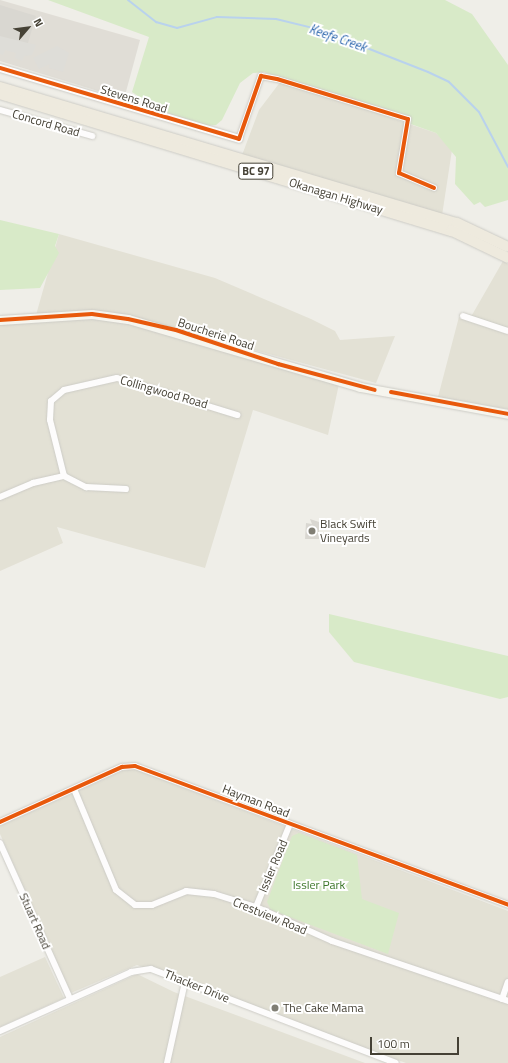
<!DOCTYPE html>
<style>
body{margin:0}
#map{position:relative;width:508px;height:1063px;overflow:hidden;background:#efeee8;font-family:"Titillium Web",sans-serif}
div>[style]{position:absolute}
.residential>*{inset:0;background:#e3e1d5}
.industrial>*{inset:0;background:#e0ddd6}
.green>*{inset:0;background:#d8eac8}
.parking>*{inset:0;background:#deddd8}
.stream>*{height:2px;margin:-1px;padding:0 1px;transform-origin:1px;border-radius:1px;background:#b9d2ed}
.building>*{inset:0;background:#d9d7d1}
.roads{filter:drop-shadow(0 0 1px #cdccc6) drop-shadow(0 0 1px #cdccc6)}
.minor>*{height:6px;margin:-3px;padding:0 3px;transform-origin:3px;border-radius:3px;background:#fdfcfc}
.tertiary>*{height:8px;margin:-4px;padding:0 4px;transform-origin:4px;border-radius:4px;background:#fdfcfc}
.secondary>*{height:9px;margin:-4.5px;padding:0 4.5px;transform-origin:4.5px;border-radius:4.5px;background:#f6f5ee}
.trunk>*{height:10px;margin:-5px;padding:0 5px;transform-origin:5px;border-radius:5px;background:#eeeade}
.cycleway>*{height:4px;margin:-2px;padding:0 2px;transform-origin:2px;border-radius:2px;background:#e8590c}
.dots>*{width:11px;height:11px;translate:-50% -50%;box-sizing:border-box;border:2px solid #fff;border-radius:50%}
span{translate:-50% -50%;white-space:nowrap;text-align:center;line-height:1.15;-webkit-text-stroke:4px #fff;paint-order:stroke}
.shield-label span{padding:1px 3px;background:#fff;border:1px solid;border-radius:3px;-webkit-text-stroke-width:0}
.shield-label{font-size:11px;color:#454135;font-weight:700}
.street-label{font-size:12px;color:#454135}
.poi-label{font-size:12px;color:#454135}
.left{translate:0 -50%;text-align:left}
.park-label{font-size:12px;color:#3c7629}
.water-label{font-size:13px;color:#3069af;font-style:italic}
.north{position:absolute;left:8px;top:8px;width:40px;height:40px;-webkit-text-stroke:3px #fff;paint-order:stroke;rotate:62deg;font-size:11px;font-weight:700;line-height:16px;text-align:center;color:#454135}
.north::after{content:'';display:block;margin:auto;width:14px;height:18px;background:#454135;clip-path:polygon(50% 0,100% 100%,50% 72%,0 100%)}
.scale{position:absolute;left:370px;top:1037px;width:89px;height:18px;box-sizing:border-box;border:2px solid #454135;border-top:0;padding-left:5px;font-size:12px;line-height:14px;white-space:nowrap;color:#454135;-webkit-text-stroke:3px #fff;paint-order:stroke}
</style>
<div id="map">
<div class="residential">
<div style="clip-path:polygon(281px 81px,436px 133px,452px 150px,441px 222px,239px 163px,259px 110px)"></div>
<div style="clip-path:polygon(59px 234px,215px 278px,311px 319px,335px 331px,340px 340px,395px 336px,376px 383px,128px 316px,36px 315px)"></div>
<div style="clip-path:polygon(503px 261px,508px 264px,508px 409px,438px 397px,460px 313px,472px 315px)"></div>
<div style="clip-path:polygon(90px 318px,127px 323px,339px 384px,328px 435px,253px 410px,205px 568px,57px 527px,63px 543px,0 571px,0 323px)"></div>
<div style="clip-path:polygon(134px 769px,508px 911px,508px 1063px,406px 1063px,137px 965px,71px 993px,0 834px,0 826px,122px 771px)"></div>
<div style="clip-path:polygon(45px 957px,64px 998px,0 1027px,0 977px)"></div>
<div style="clip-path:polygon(137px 974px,174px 992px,365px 1063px,0 1063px,0 1037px)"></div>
</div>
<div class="industrial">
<div style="clip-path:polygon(0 0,140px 40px,124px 99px,0 61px)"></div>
</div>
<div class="green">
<div style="clip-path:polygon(48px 0,445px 0,472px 14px,508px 65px,508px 200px,485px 207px,480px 202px,474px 205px,455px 184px,456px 157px,436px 133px,264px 72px,253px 73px,240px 83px,222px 120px,216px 125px,195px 127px,163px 113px,132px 92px,149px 37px)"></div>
<div style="clip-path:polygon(0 220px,59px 234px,55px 246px,59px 253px,40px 288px,0 290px)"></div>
<div style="clip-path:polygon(329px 614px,508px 656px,508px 697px,500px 699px,354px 662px,329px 632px)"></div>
<div style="clip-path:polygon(299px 833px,357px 855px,362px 899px,399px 913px,388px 954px,271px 910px,267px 902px,292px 836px)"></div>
</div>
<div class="parking">
<div style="clip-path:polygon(0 36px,36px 45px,32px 55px,24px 56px,22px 61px,15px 58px,16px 53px,5px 50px,3px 55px,0 54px)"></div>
<div style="clip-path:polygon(57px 46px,69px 53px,63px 72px,49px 68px,50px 64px,39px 69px,33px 58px)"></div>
</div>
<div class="stream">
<div style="left:128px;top:0;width:36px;rotate:38deg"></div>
<div style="left:156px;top:22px;width:22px;rotate:16deg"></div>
<div style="left:177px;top:28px;width:41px;rotate:-15.4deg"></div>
<div style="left:217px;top:17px;width:59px;rotate:1.9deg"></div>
<div style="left:276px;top:19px;width:46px;rotate:13.7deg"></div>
<div style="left:321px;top:30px;width:115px;rotate:21.4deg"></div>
<div style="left:428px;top:72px;width:23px;rotate:25deg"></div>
<div style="left:449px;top:82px;width:42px;rotate:45deg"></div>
<div style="left:479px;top:112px;width:62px;rotate:62.2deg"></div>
</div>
<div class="building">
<div style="clip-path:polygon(0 5px,36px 16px,28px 43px,0 36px)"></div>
<div style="clip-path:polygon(310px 519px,319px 522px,319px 539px,305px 539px,306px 523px,312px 524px)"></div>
</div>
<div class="roads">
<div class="minor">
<div style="left:0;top:110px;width:96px;rotate:15.8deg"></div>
<div style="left:239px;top:139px;width:67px;rotate:-70.8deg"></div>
<div style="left:261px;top:76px;width:16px;rotate:11deg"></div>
<div style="left:277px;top:79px;width:137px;rotate:17deg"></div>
<div style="left:408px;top:119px;width:55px;rotate:99.5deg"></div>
<div style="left:399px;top:173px;width:38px;rotate:23deg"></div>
<div style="left:463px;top:316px;width:47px;rotate:18.4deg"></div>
<div style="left:64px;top:476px;width:58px;rotate:-104deg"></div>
<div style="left:50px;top:420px;width:19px;rotate:-87deg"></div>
<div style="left:51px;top:401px;width:17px;rotate:-40deg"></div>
<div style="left:64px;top:390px;width:54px;rotate:-12.8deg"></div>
<div style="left:117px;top:378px;width:126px;rotate:17.1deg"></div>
<div style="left:0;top:497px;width:36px;rotate:-23deg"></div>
<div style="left:33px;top:483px;width:32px;rotate:-13deg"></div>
<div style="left:64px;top:476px;width:25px;rotate:27deg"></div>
<div style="left:86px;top:487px;width:40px;rotate:2.9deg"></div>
<div style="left:74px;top:789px;width:109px;rotate:67.4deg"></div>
<div style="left:116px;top:890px;width:24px;rotate:38deg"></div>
<div style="left:135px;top:905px;width:17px"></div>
<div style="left:152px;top:905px;width:37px;rotate:-22deg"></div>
<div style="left:186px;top:891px;width:28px;rotate:6deg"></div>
<div style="left:214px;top:894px;width:44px;rotate:17.2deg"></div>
<div style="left:256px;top:907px;width:83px;rotate:24.1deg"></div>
<div style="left:332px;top:941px;width:186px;rotate:18.8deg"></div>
<div style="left:0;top:822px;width:134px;rotate:-24.3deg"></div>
<div style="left:122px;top:767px;width:13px;rotate:-4deg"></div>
<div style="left:135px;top:766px;width:398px;rotate:20.4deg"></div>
<div style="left:0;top:843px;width:171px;rotate:65.8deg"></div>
<div style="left:256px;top:907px;width:90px;rotate:-67.7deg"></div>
<div style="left:502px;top:999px;width:18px;rotate:-71deg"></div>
<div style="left:0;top:1031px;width:144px;rotate:-24.2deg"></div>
<div style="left:131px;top:972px;width:20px;rotate:-9deg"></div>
<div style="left:151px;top:969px;width:262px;rotate:21deg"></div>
<div style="left:167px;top:1063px;width:83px;rotate:-77.5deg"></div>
</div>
<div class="tertiary">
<div style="left:0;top:68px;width:249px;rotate:16.5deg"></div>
</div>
<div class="secondary">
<div style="left:0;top:320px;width:92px;rotate:-3.7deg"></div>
<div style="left:92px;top:314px;width:36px;rotate:8deg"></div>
<div style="left:128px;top:319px;width:242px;rotate:16.3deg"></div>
<div style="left:360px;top:387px;width:150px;rotate:10.3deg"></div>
</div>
<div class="trunk">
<div style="left:0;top:87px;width:477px;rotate:16.6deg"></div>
<div style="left:457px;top:223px;width:56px;rotate:25.2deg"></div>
<div style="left:0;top:94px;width:472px;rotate:16.9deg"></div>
<div style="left:452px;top:231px;width:62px;rotate:25.7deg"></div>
</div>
</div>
<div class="cycleway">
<div style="left:0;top:68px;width:249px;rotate:16.5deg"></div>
<div style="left:239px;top:139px;width:67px;rotate:-70.8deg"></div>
<div style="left:261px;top:76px;width:16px;rotate:11deg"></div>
<div style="left:277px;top:79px;width:137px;rotate:17deg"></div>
<div style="left:408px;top:119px;width:55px;rotate:99.5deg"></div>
<div style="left:399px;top:173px;width:38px;rotate:23deg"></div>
<div style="left:0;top:320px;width:92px;rotate:-3.7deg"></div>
<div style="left:92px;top:314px;width:36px;rotate:8deg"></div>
<div style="left:128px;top:319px;width:49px;rotate:12.9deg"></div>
<div style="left:176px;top:330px;width:108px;rotate:18.4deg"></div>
<div style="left:278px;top:364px;width:100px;rotate:15deg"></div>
<div style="left:391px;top:392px;width:119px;rotate:10.6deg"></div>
<div style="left:0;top:822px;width:134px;rotate:-24.3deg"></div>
<div style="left:122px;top:767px;width:13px;rotate:-4deg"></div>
<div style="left:135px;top:766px;width:398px;rotate:20.4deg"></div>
</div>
<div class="dots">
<div style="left:312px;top:531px;background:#807e74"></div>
<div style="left:275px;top:1008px;background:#807e74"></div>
</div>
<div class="shield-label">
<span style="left:256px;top:171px">BC 97</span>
</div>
<div class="street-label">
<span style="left:134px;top:99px;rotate:17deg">Stevens Road</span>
<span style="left:46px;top:123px;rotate:16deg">Concord Road</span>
<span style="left:336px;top:196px;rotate:17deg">Okanagan Highway</span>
<span style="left:216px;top:334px;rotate:18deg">Boucherie Road</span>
<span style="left:164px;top:392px;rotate:16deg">Collingwood Road</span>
<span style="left:256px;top:801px;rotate:21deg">Hayman Road</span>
<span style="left:273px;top:866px;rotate:-67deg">Issler Road</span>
<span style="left:270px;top:916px;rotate:22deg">Crestview Road</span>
<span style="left:35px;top:921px;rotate:66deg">Stuart Road</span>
<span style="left:197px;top:986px;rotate:22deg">Thacker Drive</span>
</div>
<div class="poi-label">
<span class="left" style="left:320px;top:531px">Black Swift<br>Vineyards</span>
<span class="left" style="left:283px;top:1008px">The Cake Mama</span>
</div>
<div class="park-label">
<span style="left:319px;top:885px">Issler Park</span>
</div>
<div class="water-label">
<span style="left:338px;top:38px;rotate:19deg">Keefe Creek</span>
</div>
<div class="north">N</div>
<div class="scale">100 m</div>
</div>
